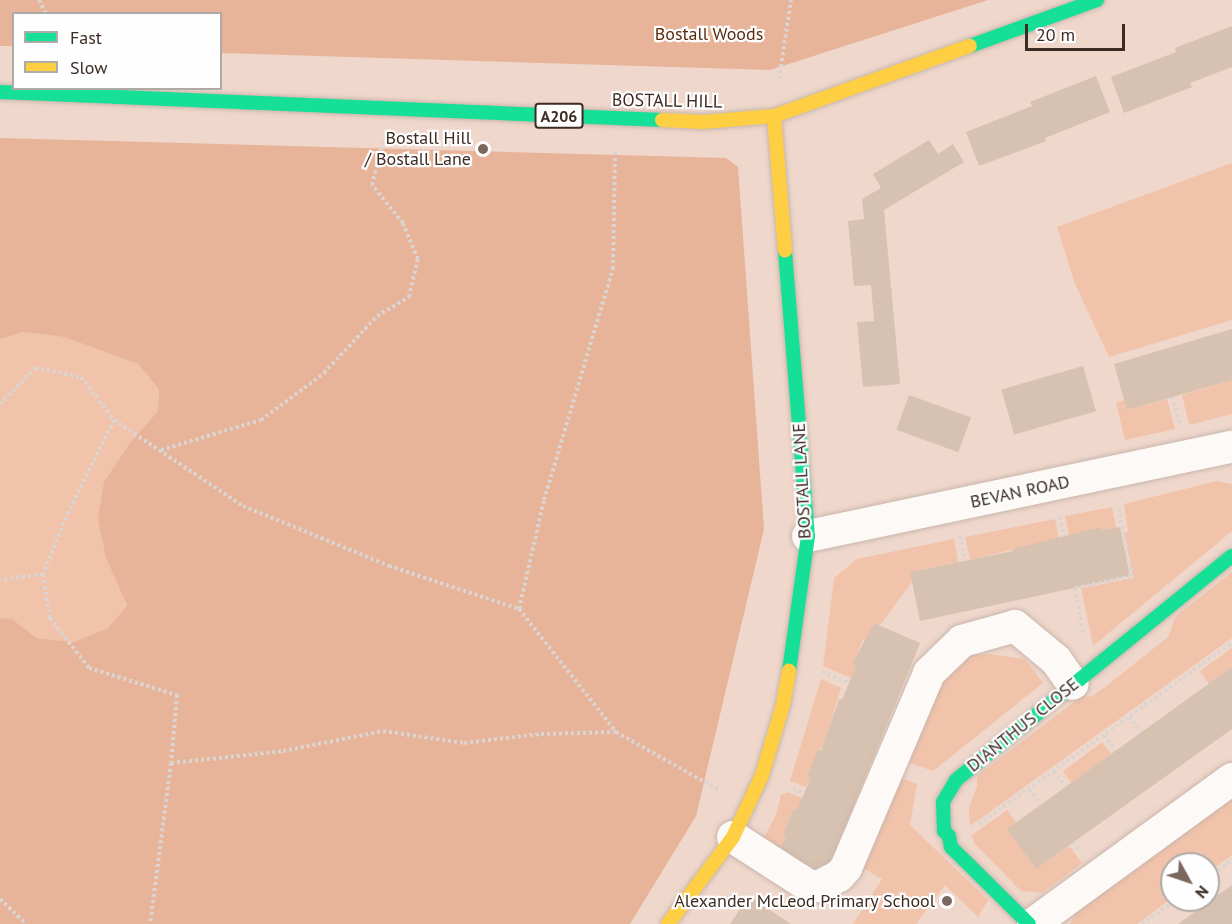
<!DOCTYPE html>
<style>
body{margin:0}
#map{position:relative;width:1232px;height:924px;overflow:hidden;background:#efd7cb;font-family:"PT Sans",sans-serif}
div>[style]{position:absolute}
.green>*{inset:0;background:#f2c3ab;transform-origin:0 0}
.forest>*{inset:0;background:#e7b399}
.building>*{inset:0;background:#d7c1b0;transform-origin:0 0}
.path>*{height:4px;margin-top:-2px;transform-origin:0;background:repeating-linear-gradient(90deg,#dbd4d1 0 3px,transparent 0 6px)}
.roads{filter:drop-shadow(0 0 2px #c9b6ac) drop-shadow(0 0 2px #c9b6ac)}
.street>*{height:32px;margin:-16px;padding:0 16px;transform-origin:16px;border-radius:16px;background:#fdf9f7}
.fast>*{height:14px;margin:-7px;padding:0 7px;transform-origin:7px;border-radius:7px;background:#16e098}
.slow>*{height:14px;margin:-7px;padding:0 7px;transform-origin:7px;border-radius:7px;background:#ffcf43}
.dots>*{width:16px;height:16px;translate:-50% -50%;box-sizing:border-box;border:3px solid #fefefe;border-radius:50%}
span{translate:-50% -50%;white-space:nowrap;text-align:center;line-height:1.15;-webkit-text-stroke:4.5px #fefefe;paint-order:stroke}
.shield-label span{padding:2px 4px;background:#fefefe;border:2px solid;border-radius:4px;-webkit-text-stroke-width:0}
.shield-label{font-size:16px;color:#3c2b23;font-weight:700}
.park-label{font-size:18px;color:#592a0e}
.street-label{font-size:18px;color:#3c2b23}
.poi-label{font-size:18px;color:#3c2b23}
.right{translate:-100% -50%;text-align:right}
.legend{position:absolute;left:12px;top:12px;width:210px;height:78px;box-sizing:border-box;background:#fefefe;border:2px solid #b0aaa6;margin:0;padding:8px 10px;list-style:none;font-size:18px;color:#3c2b23}
.legend li{display:flex;align-items:center;gap:12px;height:30px}
.legend b{width:30px;border:2px solid #b0aaa6}
.north{position:absolute;left:1160px;top:852px;width:60px;height:60px;box-sizing:border-box;background:#fefefe;border:2px solid #b0aaa6;border-radius:50%;rotate:130deg;font-size:16px;font-weight:700;line-height:24px;text-align:center;color:#3c2b23}
.north::after{content:'';display:block;margin:auto;width:21px;height:27px;background:#7b675e;clip-path:polygon(50% 0,100% 100%,50% 72%,0 100%)}
.scale{position:absolute;left:1025px;top:24px;width:100px;height:27px;box-sizing:border-box;border:3px solid #3c2b23;border-top:0;padding-left:8px;font-size:18px;line-height:21px;white-space:nowrap;color:#3c2b23;-webkit-text-stroke:4px #fefefe;paint-order:stroke}
</style>
<div id="map">
<div class="green">
<div style="clip-path:polygon(1232px 163px,1232px 320px,1109px 357px,1075px 284px,1057px 227px)"></div>
<div style="clip-path:polygon(23px 332px,64px 337px,138px 364px,159px 389px,158px 411px,129px 444px,104px 482px,106px 558px,127px 604px,108px 628px,74px 642px,37px 638px,12px 619px,0 618px,0 339px)"></div>
<div style="clip-path:polygon(1232px 380px,1232px 414px,1189px 425px,1182px 395px)"></div>
<div style="clip-path:polygon(1167px 399px,1175px 429px,1125px 440px,1116px 403px,1125px 400px,1128px 410px)"></div>
<div style="clip-path:polygon(1217px 481px,1232px 484px,1232px 531px,1093px 646px,1081px 588px,1133px 578px,1124px 532px,1128px 531px,1124px 504px)"></div>
<div style="clip-path:polygon(1112px 507px,1116px 528px,1102px 530px,1101px 527px,1069px 536px,1065px 516px)"></div>
<div style="clip-path:polygon(1055px 519px,1059px 538px,970px 560px,965px 537px)"></div>
<div style="clip-path:polygon(954px 539px,958px 562px,910px 572px,912px 582px,880px 625px,874px 623px,866px 640px,863px 640px,853px 663px,856px 665px,851px 678px,823px 666px,834px 578px,857px 559px)"></div>
<div style="clip-path:polygon(1232px 572px,1232px 638px,970px 826px,969px 808px,977px 786px,977px 776px,1082px 696px,1091px 697px,1109px 684px,1168px 637px,1176px 616px)"></div>
<div style="clip-path:polygon(1232px 648px,1232px 667px,1209px 684px,1200px 671px)"></div>
<div style="clip-path:polygon(989px 654px,1025px 659px,1043px 683px,933px 771px,905px 761px,941px 673px,959px 656px)"></div>
<div style="clip-path:polygon(821px 679px,841px 688px,830px 723px,832px 725px,808px 776px,811px 777px,806px 787px,790px 781px)"></div>
<div style="left:1102px;top:742px;width:15px;height:49px;rotate:53deg"></div>
<div style="clip-path:polygon(896px 776px,917px 784px,910px 825px,988px 900px,978px 917px,945px 885px,916px 924px,853px 924px,882px 879px,858px 865px)"></div>
<div style="clip-path:polygon(787px 792px,802px 798px,797px 810px,793px 809px,783px 834px,786px 836px,779px 853px,760px 845px,776px 815px,781px 795px)"></div>
<div style="clip-path:polygon(1232px 793px,1232px 855px,1208px 872px,1208px 864px,1172px 864px,1172px 898px,1137px 924px,1070px 924px,1082px 900px)"></div>
<div style="clip-path:polygon(1007px 810px,1016px 822px,1008px 829px,1036px 869px,1069px 846px,1082px 863px,1042px 893px,1021px 891px,975px 844px,971px 836px)"></div>
</div>
<div class="forest">
<div style="clip-path:polygon(0 0,988px 0,770px 70px,221px 53px,220px 14px,14px 14px,13px 46px,0 46px)"></div>
<div style="clip-path:polygon(0 138px,726px 158px,738px 167px,764px 529px,696px 816px,630px 924px,0 924px,0 618px,12px 619px,37px 638px,74px 642px,108px 628px,127px 605px,106px 558px,98px 519px,104px 482px,129px 444px,158px 411px,159px 389px,138px 364px,64px 337px,23px 332px,0 339px)"></div>
</div>
<div class="building">
<div style="clip-path:polygon(1232px 26px,1232px 67px,1190px 83px,1192px 87px,1124px 113px,1111px 77px,1176px 52px,1175px 48px)"></div>
<div style="clip-path:polygon(1096px 76px,1110px 112px,1045px 138px,1046px 141px,979px 166px,966px 132px,1032px 106px,1030px 102px)"></div>
<div style="clip-path:polygon(929px 140px,938px 154px,953px 144px,964px 162px,884px 210px,900px 384px,863px 387px,857px 322px,874px 321px,871px 285px,854px 286px,848px 221px,864px 219px,862px 199px,881px 188px,873px 174px)"></div>
<div style="clip-path:polygon(1232px 329px,1232px 380px,1127px 410px,1114px 364px)"></div>
<div style="left:1083px;top:366px;width:47px;height:85px;rotate:74deg"></div>
<div style="left:909px;top:395px;width:66px;height:37px;rotate:20deg"></div>
<div style="clip-path:polygon(1101px 527px,1102px 530px,1120px 527px,1130px 576px,920px 621px,910px 572px,1013px 551px,1013px 549px)"></div>
<div style="clip-path:polygon(874px 623px,920px 643px,826px 873px,779px 853px,786px 836px,783px 835px,793px 809px,797px 810px,811px 777px,807px 776px,818px 750px,821px 751px,839px 699px,842px 700px,851px 678px,856px 665px,852px 664px)"></div>
<div style="clip-path:polygon(1232px 667px,1232px 729px,1036px 869px,1007px 829px)"></div>
<div style="clip-path:polygon(1232px 885px,1232px 924px,1178px 924px)"></div>
<div style="clip-path:polygon(749px 896px,791px 924px,730px 924px)"></div>
</div>
<div class="path">
<div style="left:39px;top:0;width:16px;rotate:63deg"></div>
<div style="left:779px;top:79px;width:80px;rotate:-81.4deg"></div>
<div style="left:1172px;top:397px;width:29px;rotate:74deg"></div>
<div style="left:0;top:404px;width:50px;rotate:-45.8deg"></div>
<div style="left:35px;top:368px;width:47px;rotate:11.1deg"></div>
<div style="left:81px;top:377px;width:54px;rotate:52.5deg"></div>
<div style="left:114px;top:420px;width:108px;rotate:116.3deg"></div>
<div style="left:66px;top:517px;width:61px;rotate:112deg"></div>
<div style="left:43px;top:574px;width:43px;rotate:172.1deg"></div>
<div style="left:114px;top:420px;width:155px;rotate:33.7deg"></div>
<div style="left:243px;top:506px;width:158px;rotate:22.3deg"></div>
<div style="left:389px;top:566px;width:137px;rotate:18.3deg"></div>
<div style="left:519px;top:609px;width:157px;rotate:51.7deg"></div>
<div style="left:616px;top:732px;width:118px;rotate:29.4deg"></div>
<div style="left:161px;top:450px;width:104px;rotate:-16.7deg"></div>
<div style="left:261px;top:420px;width:79px;rotate:-36.7deg"></div>
<div style="left:324px;top:373px;width:78px;rotate:-47.1deg"></div>
<div style="left:377px;top:316px;width:37px;rotate:-31deg"></div>
<div style="left:409px;top:297px;width:39px;rotate:-77deg"></div>
<div style="left:418px;top:259px;width:39px;rotate:-113deg"></div>
<div style="left:403px;top:223px;width:49px;rotate:-129.2deg"></div>
<div style="left:372px;top:185px;width:44px;rotate:-75.7deg"></div>
<div style="left:1060px;top:517px;width:20px;rotate:79deg"></div>
<div style="left:960px;top:536px;width:26px;rotate:77deg"></div>
<div style="left:43px;top:574px;width:45px;rotate:81deg"></div>
<div style="left:50px;top:618px;width:63px;rotate:52deg"></div>
<div style="left:89px;top:668px;width:92px;rotate:17.1deg"></div>
<div style="left:177px;top:695px;width:68px;rotate:95deg"></div>
<div style="left:171px;top:763px;width:162px;rotate:97.4deg"></div>
<div style="left:1075px;top:588px;width:58px;rotate:-11.9deg"></div>
<div style="left:1132px;top:576px;width:72px;rotate:-101.2deg"></div>
<div style="left:1075px;top:588px;width:47px;rotate:80.1deg"></div>
<div style="left:519px;top:609px;width:112px;rotate:-77.1deg"></div>
<div style="left:544px;top:500px;width:241px;rotate:-73.4deg"></div>
<div style="left:613px;top:269px;width:117px;rotate:-89deg"></div>
<div style="left:822px;top:672px;width:29px;rotate:22deg"></div>
<div style="left:1129px;top:717px;width:19px;rotate:51deg"></div>
<div style="left:1104px;top:735px;width:19px;rotate:55deg"></div>
<div style="left:171px;top:763px;width:113px;rotate:-6.1deg"></div>
<div style="left:283px;top:751px;width:102px;rotate:-11.3deg"></div>
<div style="left:383px;top:731px;width:82px;rotate:8.4deg"></div>
<div style="left:464px;top:743px;width:78px;rotate:-6.7deg"></div>
<div style="left:541px;top:734px;width:75px;rotate:-1.5deg"></div>
<div style="left:1054px;top:771px;width:20px;rotate:53deg"></div>
<div style="left:793px;top:789px;width:12px;rotate:20deg"></div>
<div style="left:1029px;top:789px;width:20px;rotate:53deg"></div>
<div style="left:979px;top:824px;width:311px;rotate:-35.6deg"></div>
<div style="left:1073px;top:842px;width:11px;rotate:52deg"></div>
<div style="left:1208px;top:877px;width:29px;rotate:-35deg"></div>
<div style="left:0;top:899px;width:36px;rotate:44deg"></div>
<div style="left:1142px;top:924px;width:42px;rotate:-35.2deg"></div>
</div>
<div class="roads">
<div class="street">
<div style="left:808px;top:536px;width:433px;rotate:-11.9deg"></div>
<div style="left:733px;top:837px;width:90px;rotate:32.8deg"></div>
<div style="left:809px;top:886px;width:11px"></div>
<div style="left:820px;top:886px;width:21px;rotate:-28deg"></div>
<div style="left:839px;top:876px;width:11px;rotate:-49deg"></div>
<div style="left:846px;top:868px;width:212px;rotate:-66.9deg"></div>
<div style="left:929px;top:673px;width:46px;rotate:-44.1deg"></div>
<div style="left:962px;top:641px;width:55px;rotate:-15.8deg"></div>
<div style="left:1015px;top:626px;width:53px;rotate:39.7deg"></div>
<div style="left:1056px;top:660px;width:29px;rotate:55deg"></div>
<div style="left:1033px;top:924px;width:246px;rotate:-36.1deg"></div>
</div>
<div class="fast">
<div style="left:970px;top:46px;width:135px;rotate:-19.9deg"></div>
<div style="left:0;top:92px;width:663px;rotate:2.42deg"></div>
<div style="left:785px;top:251px;width:286px;rotate:85.4deg"></div>
<div style="left:808px;top:536px;width:136px;rotate:98deg"></div>
<div style="left:1029px;top:924px;width:110px;rotate:-135.4deg"></div>
<div style="left:951px;top:847px;width:11px;rotate:-100deg"></div>
<div style="left:949px;top:836px;width:7px;rotate:-135deg"></div>
<div style="left:944px;top:831px;width:29px;rotate:-92deg"></div>
<div style="left:943px;top:802px;width:26px;rotate:-59deg"></div>
<div style="left:956px;top:780px;width:355px;rotate:-39.1deg"></div>
</div>
<div class="slow">
<div style="left:774px;top:116px;width:135px;rotate:85.3deg"></div>
<div style="left:662px;top:120px;width:41px;rotate:2.8deg"></div>
<div style="left:703px;top:122px;width:71px;rotate:-4.8deg"></div>
<div style="left:774px;top:116px;width:208px;rotate:-19.7deg"></div>
<div style="left:668px;top:924px;width:109px;rotate:-53.2deg"></div>
<div style="left:733px;top:837px;width:68px;rotate:-64.9deg"></div>
<div style="left:762px;top:775px;width:73px;rotate:-73.3deg"></div>
<div style="left:783px;top:705px;width:35px;rotate:-80deg"></div>
</div>
</div>
<div class="dots">
<div style="left:483px;top:149px;background:#7b675e"></div>
<div style="left:947px;top:901px;background:#7b675e"></div>
</div>
<div class="shield-label">
<span style="left:559px;top:116px">A206</span>
</div>
<div class="park-label">
<span style="left:709px;top:34px">Bostall Woods</span>
</div>
<div class="street-label">
<span style="left:667px;top:101px;rotate:1deg">BOSTALL HILL</span>
<span style="left:802px;top:481px;rotate:-93deg">BOSTALL LANE</span>
<span style="left:1020px;top:492px;rotate:-12deg">BEVAN ROAD</span>
<span style="left:1023px;top:725px;rotate:-39deg">DIANTHUS CLOSE</span>
</div>
<div class="poi-label">
<span class="right" style="left:471px;top:149px">Bostall Hill<br>/ Bostall Lane</span>
<span class="right" style="left:935px;top:901px">Alexander McLeod Primary School</span>
</div>
<ul class="legend">
<li><b style="height:8px;background:#16e098"></b>Fast</li>
<li><b style="height:8px;background:#ffcf43"></b>Slow</li>
</ul>
<div class="north">N</div>
<div class="scale">20 m</div>
</div>
